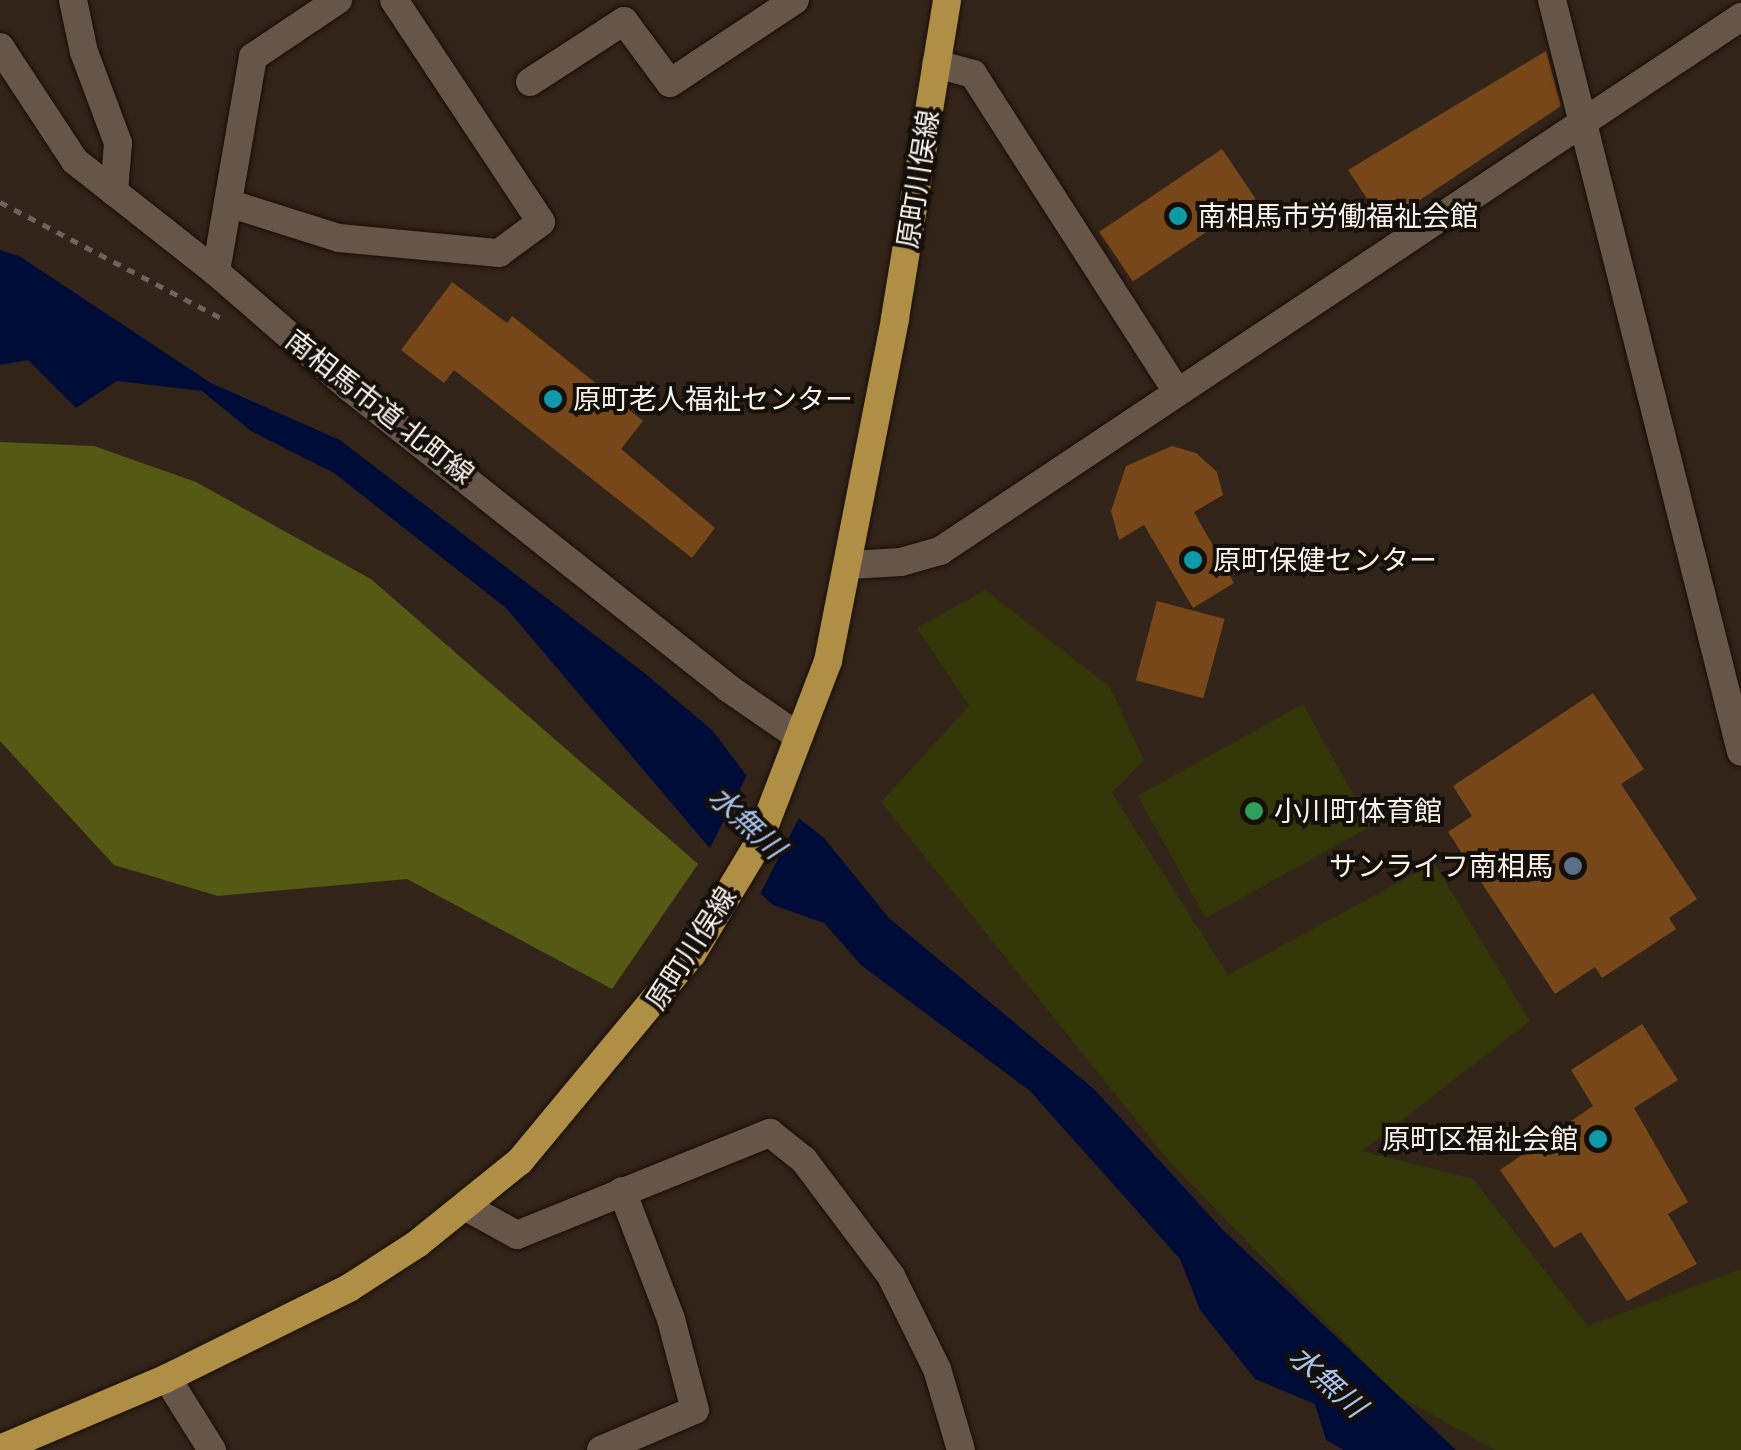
<!DOCTYPE html>
<meta charset="utf-8">
<style>
body{margin:0}
#map{position:relative;width:1741px;height:1450px;overflow:hidden;background:#322419;font-family:"PT Sans Narrow","Noto Sans JP",sans-serif}
div>[style]{position:absolute}
.green>*{inset:0;background:#333606;transform-origin:0 0}
.forest>*{inset:0;background:#545914}
.water>*{inset:0;background:#000c38}
.pier>*{inset:0;background:#322419}
.building>*{inset:0;background:#784719;transform-origin:0 0}
.path>*{height:5px;margin-top:-2.5px;transform-origin:0;background:repeating-linear-gradient(90deg,#70645a 0 8px,transparent 0 16px)}
.roads{filter:drop-shadow(0 0 2px #190d04) drop-shadow(0 0 2px #190d04)}
.minor>*{height:28px;margin:-14px;padding:0 14px;transform-origin:14px;border-radius:14px;background:#66564a}
.tertiary>*{height:28px;margin:-14px;padding:0 14px;transform-origin:14px;border-radius:14px;background:#66564a}
.primary>*{height:28px;margin:-14px;padding:0 14px;transform-origin:14px;border-radius:14px;background:#af8f45}
.dots>*{width:28px;height:28px;translate:-50% -50%;box-sizing:border-box;border:5px solid #150f0a;border-radius:50%}
span{translate:-50% -50%;white-space:nowrap;text-align:center;line-height:1.15;-webkit-text-stroke:8px #150f0a;paint-order:stroke}
.street-label{font-size:28px;color:#faf1e9}
.poi-label{font-size:28px;color:#faf1e9}
.left{translate:0 -50%;text-align:left}
.right{translate:-100% -50%;text-align:right}
.water-label{font-size:30px;color:#a7c3f0;font-style:italic}
</style>
<div id="map">
<div class="green">
<div style="clip-path:polygon(985px 590px,1110px 687px,1144px 760px,1112px 793px,1228px 975px,1434px 863px,1530px 1021px,1362px 1151px,1473px 1179px,1588px 1326px,1741px 1269px,1741px 1450px,1495px 1450px,1395px 1394px,1168px 1160px,881px 802px,969px 706px,917px 628px)"></div>
<div style="left:1303px;top:704px;width:140px;height:189px;rotate:61deg"></div>
</div>
<div class="forest">
<div style="clip-path:polygon(0 442px,94px 446px,196px 482px,371px 579px,698px 864px,612px 989px,407px 879px,218px 896px,114px 865px,0 741px)"></div>
</div>
<div class="water">
<div style="clip-path:polygon(0 250px,19px 256px,211px 383px,340px 440px,647px 675px,713px 731px,749px 779px,824px 838px,889px 918px,1094px 1089px,1222px 1229px,1456px 1450px,1344px 1450px,1326px 1440px,1315px 1404px,1255px 1379px,1200px 1310px,1180px 1259px,1030px 1091px,861px 965px,824px 923px,773px 905px,707px 845px,506px 608px,334px 473px,251px 431px,202px 391px,117px 381px,76px 408px,28px 360px,0 365px)"></div>
</div>
<div class="pier">
<div style="clip-path:polygon(749px 771px,801px 814px,758px 898px,708px 852px)"></div>
</div>
<div class="building">
<div style="clip-path:polygon(1546px 51px,1561px 106px,1384px 224px,1348px 170px)"></div>
<div style="left:1222px;top:149px;width:60px;height:148px;rotate:56deg"></div>
<div style="clip-path:polygon(452px 282px,507px 323px,512px 316px,643px 421px,621px 449px,715px 528px,692px 558px,454px 370px,444px 383px,401px 350px)"></div>
<div style="clip-path:polygon(1172px 446px,1196px 453px,1217px 472px,1223px 495px,1194px 512px,1234px 583px,1193px 608px,1144px 525px,1119px 540px,1111px 511px,1126px 466px)"></div>
<div style="left:1157px;top:601px;width:70px;height:82px;rotate:15deg"></div>
<div style="clip-path:polygon(1593px 693px,1644px 769px,1621px 784px,1697px 899px,1669px 918px,1676px 929px,1602px 978px,1595px 967px,1555px 994px,1448px 832px,1472px 816px,1453px 786px)"></div>
<div style="clip-path:polygon(1642px 1024px,1678px 1080px,1634px 1108px,1688px 1202px,1668px 1214px,1697px 1264px,1627px 1301px,1581px 1232px,1554px 1248px,1500px 1170px,1593px 1106px,1571px 1070px)"></div>
</div>
<div class="path">
<div style="left:0;top:202px;width:252px;rotate:27.7deg"></div>
</div>
<div class="roads">
<div class="minor">
<div style="left:73px;top:0;width:53px;rotate:78.1deg"></div>
<div style="left:84px;top:52px;width:97px;rotate:69.5deg"></div>
<div style="left:118px;top:143px;width:49px;rotate:94.7deg"></div>
<div style="left:338px;top:0;width:102px;rotate:146.2deg"></div>
<div style="left:253px;top:57px;width:218px;rotate:99.8deg"></div>
<div style="left:216px;top:272px;width:177px;rotate:40.9deg"></div>
<div style="left:350px;top:388px;width:483px;rotate:38.4deg"></div>
<div style="left:728px;top:688px;width:86px;rotate:34.6deg"></div>
<div style="left:0;top:47px;width:136px;rotate:56.7deg"></div>
<div style="left:75px;top:161px;width:179px;rotate:38.2deg"></div>
<div style="left:936px;top:64px;width:38px;rotate:15deg"></div>
<div style="left:973px;top:74px;width:376px;rotate:57.3deg"></div>
<div style="left:530px;top:82px;width:112px;rotate:-33deg"></div>
<div style="left:624px;top:21px;width:77px;rotate:53.4deg"></div>
<div style="left:670px;top:83px;width:150px;rotate:-33.6deg"></div>
<div style="left:231px;top:204px;width:113px;rotate:17.5deg"></div>
<div style="left:339px;top:238px;width:161px;rotate:5.4deg"></div>
<div style="left:499px;top:253px;width:52px;rotate:-36.4deg"></div>
<div style="left:541px;top:222px;width:266px;rotate:-123.5deg"></div>
<div style="left:851px;top:565px;width:50px;rotate:-3.4deg"></div>
<div style="left:901px;top:562px;width:41px;rotate:-15.8deg"></div>
<div style="left:940px;top:551px;width:963px;rotate:-33.69deg"></div>
<div style="left:468px;top:1208px;width:56px;rotate:28.9deg"></div>
<div style="left:517px;top:1235px;width:273px;rotate:-22deg"></div>
<div style="left:770px;top:1133px;width:43px;rotate:38.5deg"></div>
<div style="left:804px;top:1160px;width:145px;rotate:53.1deg"></div>
<div style="left:891px;top:1276px;width:104px;rotate:63.7deg"></div>
<div style="left:937px;top:1369px;width:84px;rotate:73.5deg"></div>
<div style="left:167px;top:1378px;width:85px;rotate:58deg"></div>
<div style="left:601px;top:1450px;width:102px;rotate:-23.1deg"></div>
<div style="left:695px;top:1410px;width:94px;rotate:-104.8deg"></div>
<div style="left:671px;top:1319px;width:137px;rotate:-110.9deg"></div>
</div>
<div class="tertiary">
<div style="left:1552px;top:0;width:775px;rotate:75.89deg"></div>
</div>
<div class="primary">
<div style="left:0;top:1449px;width:181px;rotate:-23deg"></div>
<div style="left:167px;top:1378px;width:203px;rotate:-26.3deg"></div>
<div style="left:349px;top:1288px;width:81px;rotate:-32.9deg"></div>
<div style="left:417px;top:1244px;width:132px;rotate:-38.9deg"></div>
<div style="left:520px;top:1161px;width:269px;rotate:-50.3deg"></div>
<div style="left:692px;top:954px;width:126px;rotate:-59deg"></div>
<div style="left:757px;top:846px;width:198px;rotate:-69deg"></div>
<div style="left:828px;top:661px;width:349px;rotate:-78.9deg"></div>
<div style="left:895px;top:318px;width:322px;rotate:-80.7deg"></div>
</div>
</div>
<div class="dots">
<div style="left:1178px;top:216px;background:#0f9aa8"></div>
<div style="left:553px;top:399px;background:#0f9aa8"></div>
<div style="left:1193px;top:560px;background:#0f9aa8"></div>
<div style="left:1254px;top:811px;background:#2e9e5b"></div>
<div style="left:1573px;top:866px;background:#5c6f8a"></div>
<div style="left:1598px;top:1139px;background:#0f9aa8"></div>
</div>
<div class="street-label">
<span style="left:918px;top:179px;rotate:-81deg">原町川俣線</span>
<span style="left:380px;top:407px;rotate:38deg">南相馬市道 北町線</span>
<span style="left:691px;top:948px;rotate:-57deg">原町川俣線</span>
</div>
<div class="poi-label">
<span class="left" style="left:1198px;top:216px">南相馬市労働福祉会館</span>
<span class="left" style="left:573px;top:399px">原町老人福祉センター</span>
<span class="left" style="left:1213px;top:560px">原町保健センター</span>
<span class="left" style="left:1274px;top:811px">小川町体育館</span>
<span class="right" style="left:1553px;top:866px">サンライフ南相馬</span>
<span class="right" style="left:1578px;top:1139px">原町区福祉会館</span>
</div>
<div class="water-label">
<span style="left:747px;top:822px;rotate:43deg">水無川</span>
<span style="left:1328px;top:1381px;rotate:42deg">水無川</span>
</div>
</div>
